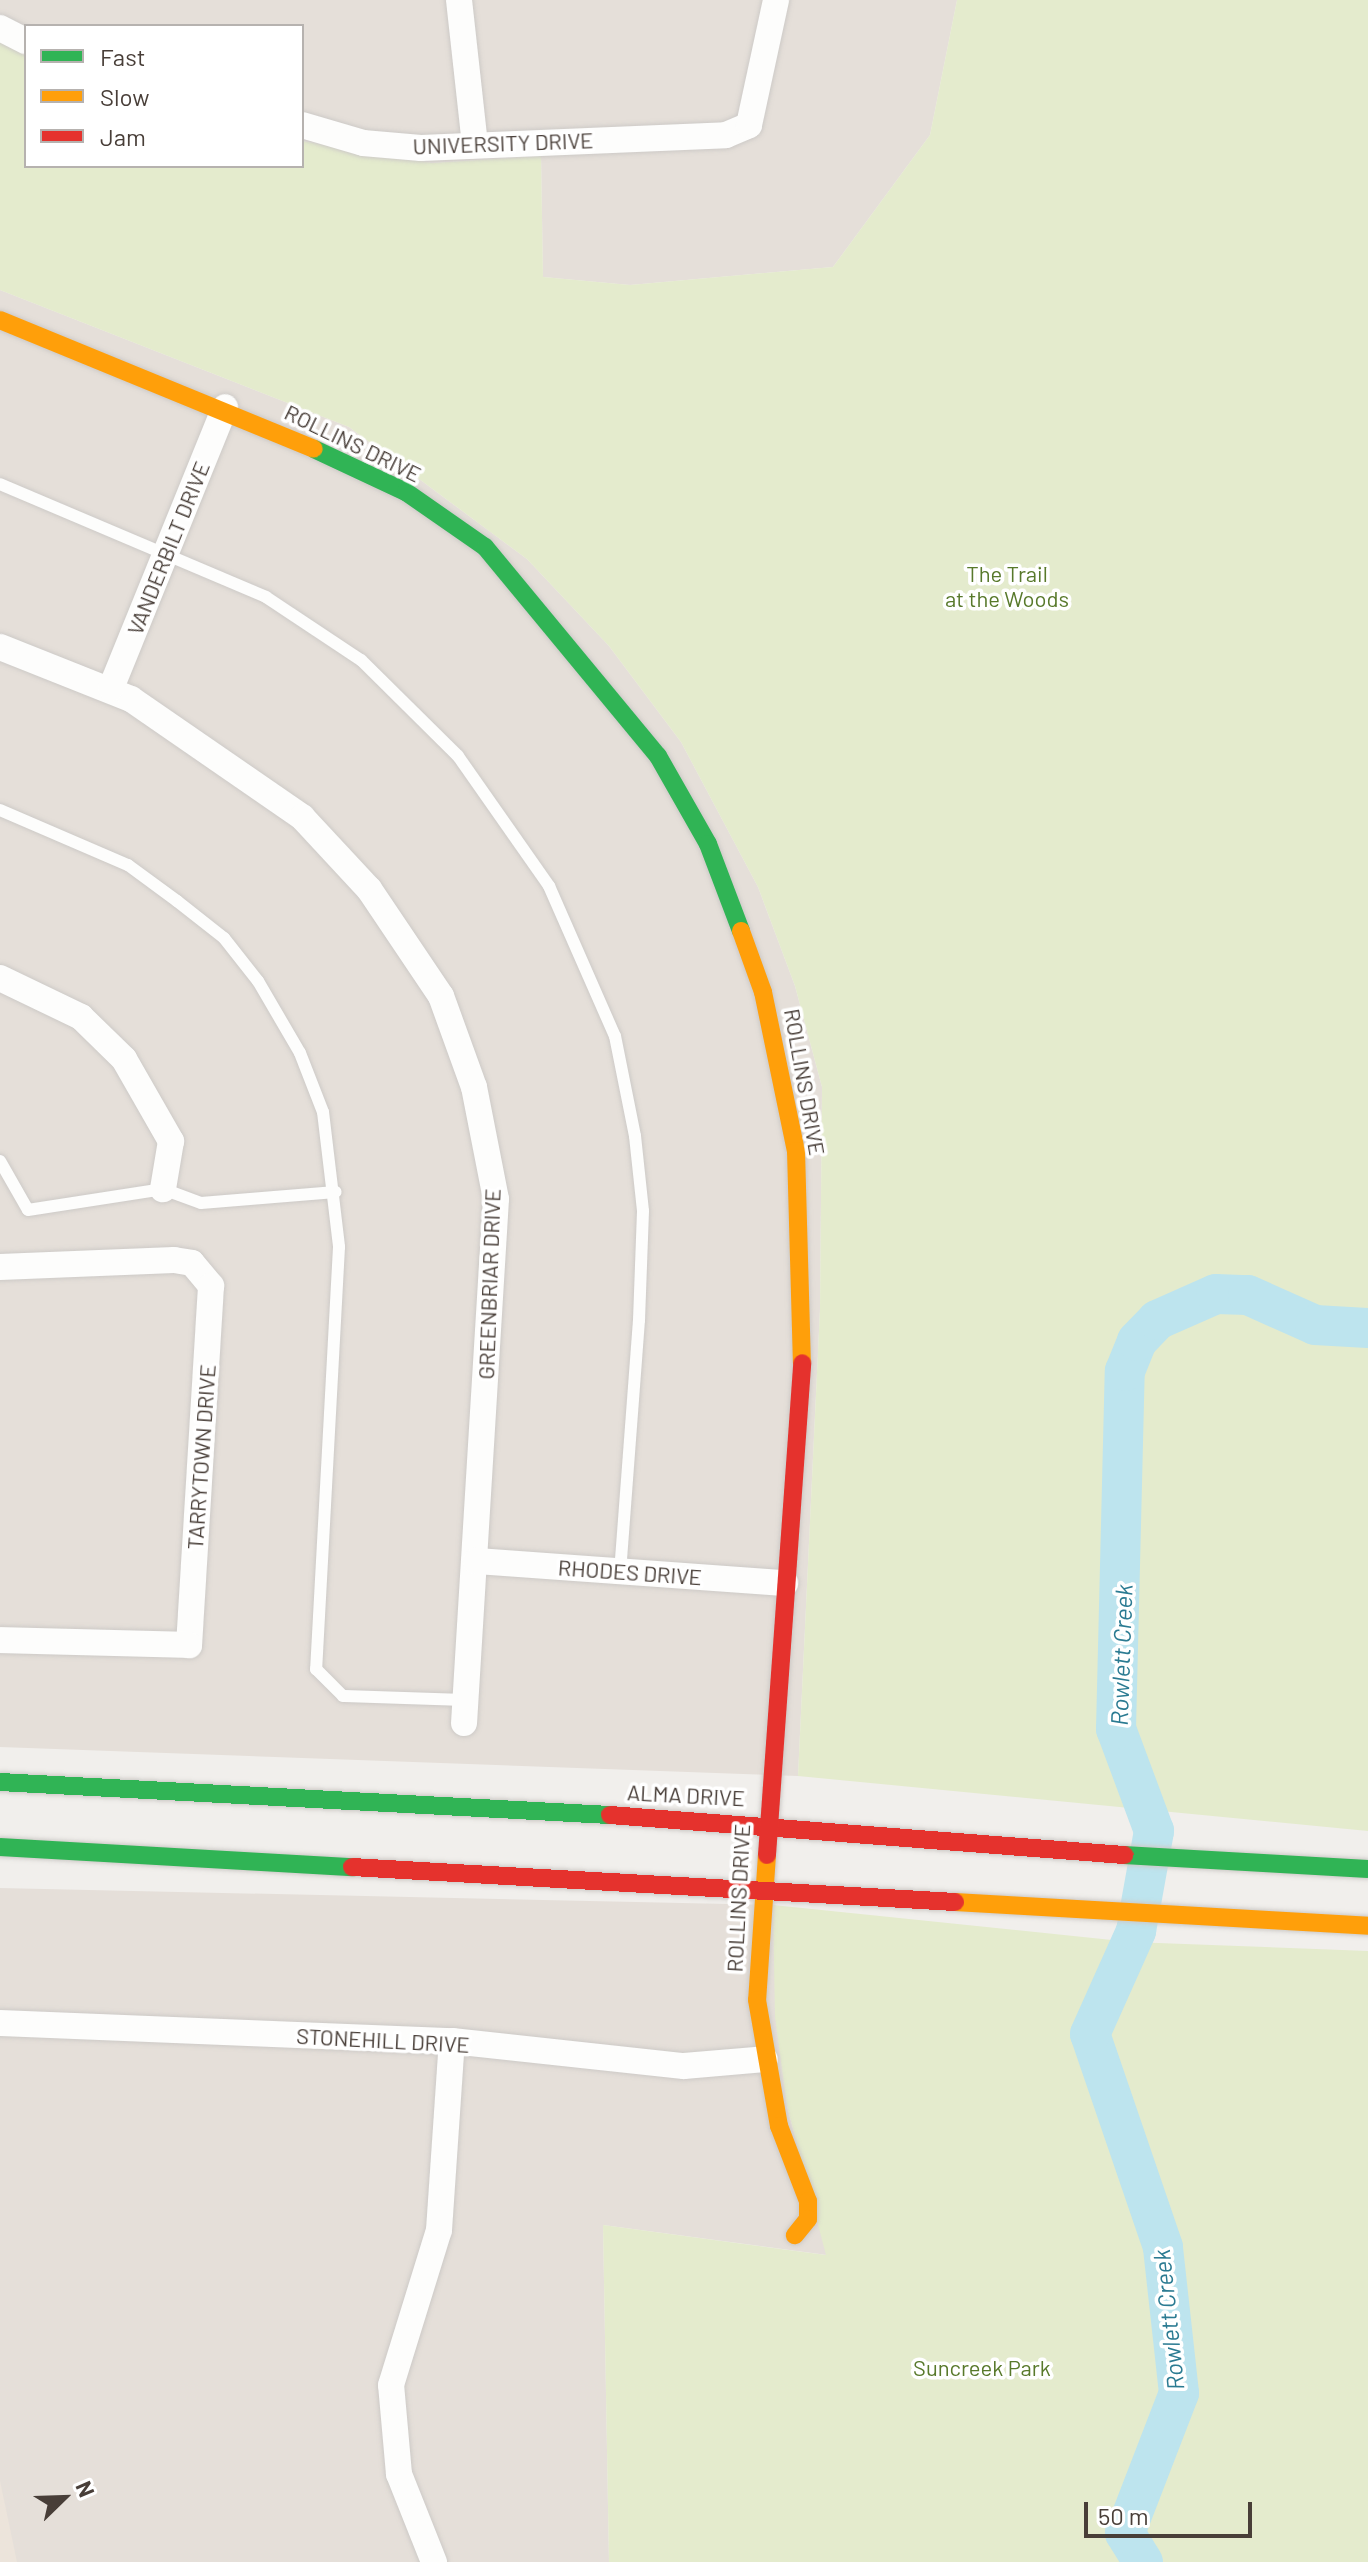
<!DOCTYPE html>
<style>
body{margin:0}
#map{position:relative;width:1368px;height:2562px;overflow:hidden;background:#f1efec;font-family:Barlow,sans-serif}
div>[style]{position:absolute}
.residential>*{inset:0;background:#e5dfd9}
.education>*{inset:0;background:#ece4db}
.green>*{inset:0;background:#e4ebcd}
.river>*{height:40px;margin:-20px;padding:0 20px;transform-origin:20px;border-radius:20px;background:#bde4ee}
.roads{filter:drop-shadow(0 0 2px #cdcac7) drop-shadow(0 0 2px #cdcac7)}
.lane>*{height:12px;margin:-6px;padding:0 6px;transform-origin:6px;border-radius:6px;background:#fdfdfc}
.street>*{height:26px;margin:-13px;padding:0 13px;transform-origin:13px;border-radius:13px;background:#fdfdfc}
.fast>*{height:18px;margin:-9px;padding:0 9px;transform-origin:9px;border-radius:9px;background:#30b455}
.slow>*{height:18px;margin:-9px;padding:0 9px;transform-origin:9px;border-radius:9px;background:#ff9f0a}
.jam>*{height:18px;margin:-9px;padding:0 9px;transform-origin:9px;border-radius:9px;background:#e5322d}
span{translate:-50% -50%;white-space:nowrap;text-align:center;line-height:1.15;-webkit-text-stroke:7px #fff;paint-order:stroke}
.street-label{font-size:22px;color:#483e38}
.park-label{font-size:22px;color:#58792b}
.water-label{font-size:24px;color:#2b7b92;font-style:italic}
.legend{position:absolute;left:24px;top:24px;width:280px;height:144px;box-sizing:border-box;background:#fff;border:2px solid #b6b2af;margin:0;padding:10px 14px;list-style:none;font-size:24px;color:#483e38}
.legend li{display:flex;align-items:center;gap:16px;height:40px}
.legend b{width:40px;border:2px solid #b6b2af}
.north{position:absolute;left:24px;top:2458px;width:80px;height:80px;-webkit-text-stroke:6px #fff;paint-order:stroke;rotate:67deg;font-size:22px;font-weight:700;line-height:32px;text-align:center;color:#483e38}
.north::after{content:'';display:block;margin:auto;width:28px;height:36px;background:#483e38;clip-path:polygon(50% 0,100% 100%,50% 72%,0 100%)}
.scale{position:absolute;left:1084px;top:2502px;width:168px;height:36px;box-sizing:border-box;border:4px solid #483e38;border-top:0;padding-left:10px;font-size:24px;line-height:28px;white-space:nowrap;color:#483e38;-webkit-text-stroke:6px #fff;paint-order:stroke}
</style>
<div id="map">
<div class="residential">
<div style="clip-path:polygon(0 0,957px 0,930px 135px,833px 267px,630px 285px,543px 277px,541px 156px,432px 163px,302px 141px,302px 26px,26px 26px,26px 51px,0 39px)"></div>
<div style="clip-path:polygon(0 290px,349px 427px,527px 559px,609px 646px,681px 742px,758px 887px,795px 986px,822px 1087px,820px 1309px,798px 1776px,0 1747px)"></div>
<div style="clip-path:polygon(0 1888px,773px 1905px,787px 2106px,827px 2255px,603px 2225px,609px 2562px,0 2562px)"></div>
</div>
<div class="education">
<div style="clip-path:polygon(0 2481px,17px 2562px,0 2562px)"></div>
</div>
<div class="green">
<div style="clip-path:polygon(957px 0,1368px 0,1368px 1831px,798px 1776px,820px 1309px,822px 1087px,795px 986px,758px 887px,681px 742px,609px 646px,527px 559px,349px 427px,0 290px,0 39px,26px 51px,26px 166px,302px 166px,302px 141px,432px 163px,541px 156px,543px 277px,630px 285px,833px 267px,930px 135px)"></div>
<div style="clip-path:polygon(773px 1905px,1131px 1942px,1368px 1951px,1368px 2562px,609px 2562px,603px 2225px,826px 2255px,787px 2106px,775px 2017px)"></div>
</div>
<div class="river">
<div style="left:1143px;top:2562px;width:34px;rotate:-122deg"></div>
<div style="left:1125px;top:2533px;width:150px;rotate:-68.9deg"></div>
<div style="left:1179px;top:2393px;width:147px;rotate:-96.3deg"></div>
<div style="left:1163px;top:2247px;width:225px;rotate:-108.9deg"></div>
<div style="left:1090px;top:2034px;width:113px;rotate:-65.9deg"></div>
<div style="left:1136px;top:1931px;width:102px;rotate:-79.8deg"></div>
<div style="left:1154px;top:1831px;width:109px;rotate:-110.4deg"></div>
<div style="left:1116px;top:1729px;width:358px;rotate:-88.6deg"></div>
<div style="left:1125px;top:1371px;width:32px;rotate:-68deg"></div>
<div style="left:1137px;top:1341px;width:29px;rotate:-46deg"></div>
<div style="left:1157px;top:1320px;width:64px;rotate:-23.8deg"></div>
<div style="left:1216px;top:1294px;width:32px;rotate:2deg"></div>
<div style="left:1248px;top:1295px;width:73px;rotate:24.1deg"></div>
<div style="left:1315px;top:1325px;width:53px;rotate:3.2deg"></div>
</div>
<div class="roads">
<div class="lane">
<div style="left:0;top:484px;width:289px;rotate:23deg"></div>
<div style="left:266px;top:597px;width:114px;rotate:33.6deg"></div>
<div style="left:361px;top:660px;width:136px;rotate:44.7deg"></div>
<div style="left:458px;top:756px;width:159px;rotate:55deg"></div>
<div style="left:549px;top:886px;width:164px;rotate:66.3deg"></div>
<div style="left:615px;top:1036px;width:102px;rotate:78.7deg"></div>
<div style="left:635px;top:1136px;width:75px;rotate:83.9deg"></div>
<div style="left:643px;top:1211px;width:109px;rotate:92.1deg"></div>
<div style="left:639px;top:1320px;width:252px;rotate:94.3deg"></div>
<div style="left:0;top:810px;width:139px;rotate:23.3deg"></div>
<div style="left:128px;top:865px;width:61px;rotate:36.3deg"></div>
<div style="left:177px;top:901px;width:60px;rotate:38.2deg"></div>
<div style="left:224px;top:938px;width:55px;rotate:51.7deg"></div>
<div style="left:258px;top:981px;width:83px;rotate:59.7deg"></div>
<div style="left:300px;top:1053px;width:63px;rotate:68.7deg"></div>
<div style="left:323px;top:1112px;width:136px;rotate:83.2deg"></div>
<div style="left:339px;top:1247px;width:423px;rotate:93.1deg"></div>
<div style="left:316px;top:1669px;width:38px;rotate:45deg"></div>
<div style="left:343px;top:1696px;width:123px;rotate:1.9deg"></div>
<div style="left:0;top:1161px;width:56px;rotate:60.3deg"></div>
<div style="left:28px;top:1210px;width:137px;rotate:-8.8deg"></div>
<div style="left:163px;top:1189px;width:40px;rotate:20.2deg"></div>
<div style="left:201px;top:1203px;width:135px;rotate:-4.7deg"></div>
</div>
<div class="street">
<div style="left:459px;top:0;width:146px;rotate:83.7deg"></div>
<div style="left:0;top:28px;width:29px;rotate:27deg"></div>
<div style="left:302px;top:125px;width:64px;rotate:16.4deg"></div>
<div style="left:363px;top:143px;width:58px;rotate:4.9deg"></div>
<div style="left:421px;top:148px;width:305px;rotate:-2.4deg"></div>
<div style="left:726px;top:135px;width:25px;rotate:-23deg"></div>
<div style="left:749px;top:125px;width:128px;rotate:-77.8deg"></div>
<div style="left:0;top:647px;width:141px;rotate:21.7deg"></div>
<div style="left:131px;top:699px;width:208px;rotate:34.6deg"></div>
<div style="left:302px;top:817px;width:98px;rotate:47.1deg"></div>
<div style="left:369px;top:889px;width:129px;rotate:56.1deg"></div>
<div style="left:441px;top:996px;width:97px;rotate:70.1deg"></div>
<div style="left:474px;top:1087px;width:114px;rotate:78.9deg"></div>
<div style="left:496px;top:1199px;width:525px;rotate:93.49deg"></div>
<div style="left:111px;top:688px;width:303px;rotate:-67.9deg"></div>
<div style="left:0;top:978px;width:90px;rotate:25.7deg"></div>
<div style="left:81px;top:1017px;width:60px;rotate:44.3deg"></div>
<div style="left:124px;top:1059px;width:95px;rotate:60.2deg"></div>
<div style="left:171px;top:1141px;width:49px;rotate:99.5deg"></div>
<div style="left:0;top:1267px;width:174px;rotate:-2.3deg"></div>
<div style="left:174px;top:1260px;width:18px;rotate:9deg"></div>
<div style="left:192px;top:1263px;width:30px;rotate:50deg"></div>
<div style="left:211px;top:1286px;width:360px;rotate:93.5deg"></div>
<div style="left:189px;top:1645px;width:189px;rotate:-178.5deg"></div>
<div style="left:476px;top:1561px;width:310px;rotate:4.1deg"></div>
<div style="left:0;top:2023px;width:452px;rotate:2.3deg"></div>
<div style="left:452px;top:2041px;width:233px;rotate:6.2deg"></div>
<div style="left:684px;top:2066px;width:81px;rotate:-4.9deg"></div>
<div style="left:434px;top:2562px;width:95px;rotate:-111.7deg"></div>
<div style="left:399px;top:2474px;width:89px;rotate:-95.1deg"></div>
<div style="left:391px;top:2385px;width:162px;rotate:-72.8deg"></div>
<div style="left:439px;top:2230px;width:189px;rotate:-86.1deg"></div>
</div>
<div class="fast">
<div style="left:314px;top:449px;width:102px;rotate:25.1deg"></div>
<div style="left:406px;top:492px;width:96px;rotate:34.8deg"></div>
<div style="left:485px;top:547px;width:271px;rotate:50.4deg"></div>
<div style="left:658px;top:756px;width:101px;rotate:60.4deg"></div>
<div style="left:708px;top:844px;width:93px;rotate:69.2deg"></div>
<div style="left:0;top:1782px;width:611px;rotate:3.1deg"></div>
<div style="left:0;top:1847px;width:353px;rotate:3.3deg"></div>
<div style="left:1124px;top:1855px;width:244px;rotate:3.3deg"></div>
</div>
<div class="slow">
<div style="left:0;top:320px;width:339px;rotate:22.3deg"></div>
<div style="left:741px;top:931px;width:65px;rotate:70.2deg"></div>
<div style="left:763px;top:992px;width:162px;rotate:78.3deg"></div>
<div style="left:796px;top:1151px;width:212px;rotate:88.4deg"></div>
<div style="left:767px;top:1855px;width:145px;rotate:93.9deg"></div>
<div style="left:757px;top:2000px;width:128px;rotate:80.1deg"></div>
<div style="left:779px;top:2126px;width:80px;rotate:68.9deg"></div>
<div style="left:808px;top:2201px;width:18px;rotate:90deg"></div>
<div style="left:808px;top:2219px;width:21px;rotate:129deg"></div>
<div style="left:955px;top:1902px;width:414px;rotate:3.3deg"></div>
</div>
<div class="jam">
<div style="left:610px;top:1815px;width:516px;rotate:4.45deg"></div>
<div style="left:767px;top:1855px;width:493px;rotate:-85.9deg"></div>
<div style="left:352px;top:1867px;width:604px;rotate:3.32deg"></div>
</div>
</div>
<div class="street-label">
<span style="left:503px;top:143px;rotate:-2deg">UNIVERSITY DRIVE</span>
<span style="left:353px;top:443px;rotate:26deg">ROLLINS DRIVE</span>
<span style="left:168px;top:548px;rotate:-68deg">VANDERBILT DRIVE</span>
<span style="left:805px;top:1082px;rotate:80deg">ROLLINS DRIVE</span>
<span style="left:489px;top:1284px;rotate:-88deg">GREENBRIAR DRIVE</span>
<span style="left:201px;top:1457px;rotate:-86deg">TARRYTOWN DRIVE</span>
<span style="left:630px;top:1572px;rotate:4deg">RHODES DRIVE</span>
<span style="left:686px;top:1795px;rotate:3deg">ALMA DRIVE</span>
<span style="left:738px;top:1898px;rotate:-87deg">ROLLINS DRIVE</span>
<span style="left:383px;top:2040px;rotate:3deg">STONEHILL DRIVE</span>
</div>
<div class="park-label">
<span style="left:1007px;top:586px">The Trail<br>at the Woods</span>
<span style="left:982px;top:2368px">Suncreek Park</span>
</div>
<div class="water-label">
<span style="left:1121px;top:1655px;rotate:-88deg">Rowlett Creek</span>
<span style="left:1168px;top:2320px;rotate:-96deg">Rowlett Creek</span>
</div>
<ul class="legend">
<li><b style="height:10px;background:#30b455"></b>Fast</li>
<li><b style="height:10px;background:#ff9f0a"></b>Slow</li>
<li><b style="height:10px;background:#e5322d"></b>Jam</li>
</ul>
<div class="north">N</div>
<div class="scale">50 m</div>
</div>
